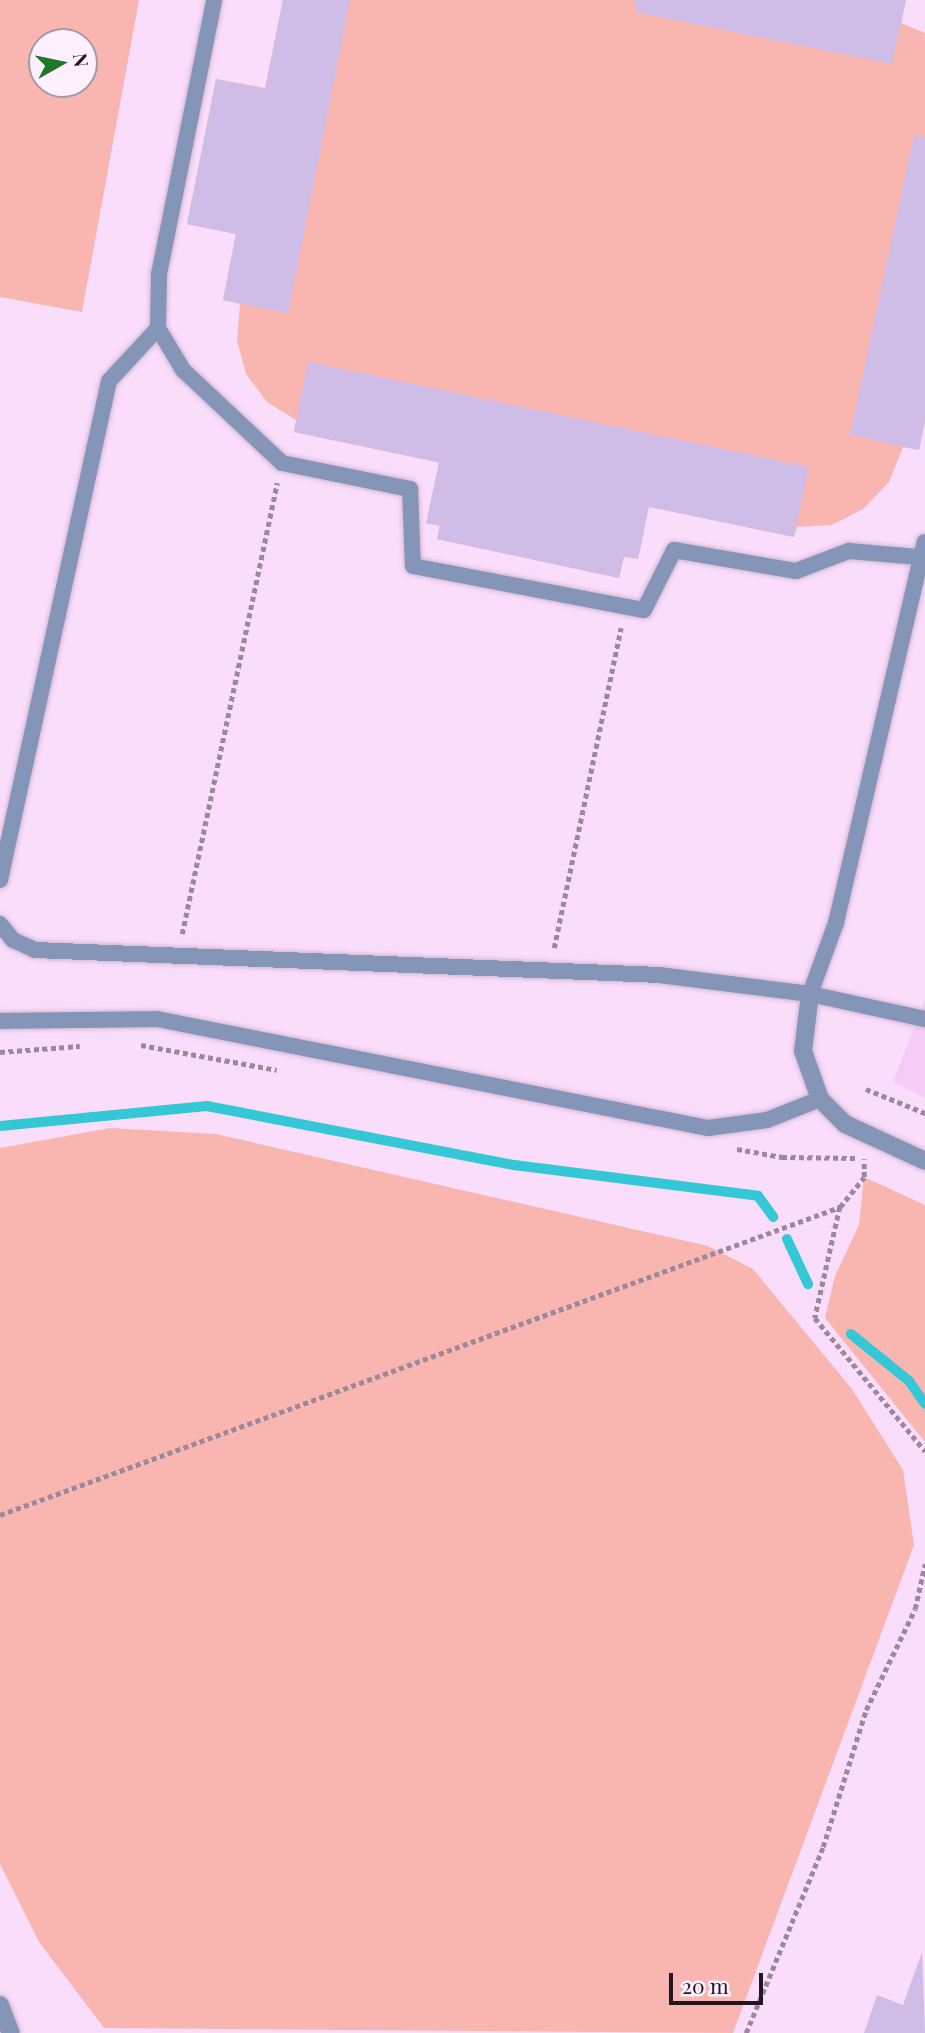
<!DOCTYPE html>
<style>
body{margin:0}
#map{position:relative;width:925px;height:2033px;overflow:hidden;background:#faddfb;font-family:"Playfair Display",serif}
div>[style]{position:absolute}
.built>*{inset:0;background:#f5ccf6}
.green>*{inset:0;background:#f9b6b0}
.stream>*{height:10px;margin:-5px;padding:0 5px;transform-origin:5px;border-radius:5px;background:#34c8d6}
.building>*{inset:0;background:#cfbde7}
.path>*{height:4.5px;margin-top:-2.25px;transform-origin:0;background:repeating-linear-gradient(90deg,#9c879d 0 5px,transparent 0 8.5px)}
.roads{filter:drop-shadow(0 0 2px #d3b9d4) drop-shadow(0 0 2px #d3b9d4)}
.service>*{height:16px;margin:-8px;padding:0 8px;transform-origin:8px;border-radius:8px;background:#8595b7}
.minor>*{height:18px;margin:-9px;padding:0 9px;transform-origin:9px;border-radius:9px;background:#8595b7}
span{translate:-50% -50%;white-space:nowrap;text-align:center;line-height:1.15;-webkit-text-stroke:7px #fef0ff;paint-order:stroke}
.north{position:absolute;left:28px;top:28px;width:70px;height:70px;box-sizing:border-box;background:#fef0ff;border:2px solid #a699a7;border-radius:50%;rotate:81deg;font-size:19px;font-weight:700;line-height:28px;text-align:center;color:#221623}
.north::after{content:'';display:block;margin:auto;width:24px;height:32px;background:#1c7928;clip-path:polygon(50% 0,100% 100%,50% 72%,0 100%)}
.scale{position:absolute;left:669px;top:1973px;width:94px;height:32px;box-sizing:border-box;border:4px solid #221623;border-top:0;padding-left:9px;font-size:21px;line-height:24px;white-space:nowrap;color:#221623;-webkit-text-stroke:5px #fef0ff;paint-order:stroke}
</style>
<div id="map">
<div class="built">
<div style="clip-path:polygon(925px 999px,925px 1098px,893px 1082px)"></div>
</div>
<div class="green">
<div style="clip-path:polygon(evenodd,0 0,139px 0,82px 312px,0 297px,0 0,42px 42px,84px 42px,84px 84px,42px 84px,42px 42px)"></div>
<div style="clip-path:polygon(283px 0,906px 0,901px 23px,925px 33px,925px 421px,919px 450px,903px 447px,889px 482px,863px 509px,832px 525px,797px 527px,794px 537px,634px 503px,628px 527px,644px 531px,638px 559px,624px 557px,619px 578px,437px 539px,440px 526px,426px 523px,445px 464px,294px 432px,296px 420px,267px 402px,246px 374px,237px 340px,240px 304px,223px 300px,236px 234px,187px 224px,216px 79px,265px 88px)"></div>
<div style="clip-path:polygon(110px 1128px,216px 1134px,708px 1246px,753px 1269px,852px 1389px,903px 1470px,914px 1545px,733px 2033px,104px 2028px,39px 1942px,0 1864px,0 1148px)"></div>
<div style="clip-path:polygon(864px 1177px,925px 1205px,925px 1442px,825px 1318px,835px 1276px,859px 1225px)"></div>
</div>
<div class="stream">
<div style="left:0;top:1126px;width:208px;rotate:-5.5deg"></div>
<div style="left:207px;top:1106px;width:313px;rotate:10.9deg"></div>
<div style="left:514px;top:1165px;width:246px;rotate:7.2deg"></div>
<div style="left:758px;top:1196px;width:26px;rotate:54deg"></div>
<div style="left:787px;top:1239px;width:50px;rotate:65deg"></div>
<div style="left:851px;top:1334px;width:75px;rotate:39deg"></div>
<div style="left:909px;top:1381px;width:28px;rotate:55deg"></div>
</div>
<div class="building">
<div style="clip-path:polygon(283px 0,350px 0,288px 313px,223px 300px,236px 234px,187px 224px,216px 79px,265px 89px)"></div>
<div style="clip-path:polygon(636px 0,906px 0,892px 64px,635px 12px)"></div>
<div style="clip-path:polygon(914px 135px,925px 137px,925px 421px,919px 450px,850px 435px)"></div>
<div style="clip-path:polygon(308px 362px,809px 467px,794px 537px,649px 507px,638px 559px,624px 556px,619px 578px,437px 539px,440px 525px,426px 523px,439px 462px,294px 432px)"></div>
<div style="clip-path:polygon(922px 1952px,925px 2033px,864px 2033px,877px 1995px,903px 2005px)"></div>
</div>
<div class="path">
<div style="left:182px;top:934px;width:461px;rotate:-78.1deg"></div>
<div style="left:554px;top:948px;width:327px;rotate:-78.2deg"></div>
<div style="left:141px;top:1045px;width:138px;rotate:10.4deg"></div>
<div style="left:0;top:1052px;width:80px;rotate:-4.3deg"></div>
<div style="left:866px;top:1089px;width:64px;rotate:22.1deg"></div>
<div style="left:737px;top:1149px;width:46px;rotate:10.1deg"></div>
<div style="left:782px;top:1157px;width:75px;rotate:0.8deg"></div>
<div style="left:840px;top:1207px;width:114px;rotate:102.7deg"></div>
<div style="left:815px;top:1318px;width:173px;rotate:50.4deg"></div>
<div style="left:0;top:1515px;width:895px;rotate:-20.14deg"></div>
<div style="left:840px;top:1207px;width:38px;rotate:-51deg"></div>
<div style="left:864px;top:1177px;width:18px;rotate:-90deg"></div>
<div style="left:746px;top:2033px;width:201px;rotate:-67.5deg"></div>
<div style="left:823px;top:1847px;width:144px;rotate:-72.6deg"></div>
<div style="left:866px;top:1710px;width:112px;rotate:-64.1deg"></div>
<div style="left:915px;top:1609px;width:46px;rotate:-77.5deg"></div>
</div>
<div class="roads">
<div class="service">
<div style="left:158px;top:328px;width:49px;rotate:59.2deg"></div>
<div style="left:183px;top:370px;width:136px;rotate:43.2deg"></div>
<div style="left:282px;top:463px;width:131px;rotate:11.5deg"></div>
<div style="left:410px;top:489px;width:77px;rotate:87.8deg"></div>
<div style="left:413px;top:566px;width:235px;rotate:10.8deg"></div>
<div style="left:644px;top:610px;width:67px;rotate:-63.4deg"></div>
<div style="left:674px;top:550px;width:124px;rotate:9.8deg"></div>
<div style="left:796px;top:571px;width:57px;rotate:-20.7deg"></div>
<div style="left:849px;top:551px;width:69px;rotate:5deg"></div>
<div style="left:0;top:880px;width:511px;rotate:-77.68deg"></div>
<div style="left:109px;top:381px;width:72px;rotate:-47.2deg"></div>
<div style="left:158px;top:328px;width:54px;rotate:-88.9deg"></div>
<div style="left:159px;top:274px;width:279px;rotate:-78.6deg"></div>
<div style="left:0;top:924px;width:21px;rotate:51deg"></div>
<div style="left:13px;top:940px;width:24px;rotate:24deg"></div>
<div style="left:35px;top:950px;width:625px;rotate:2.29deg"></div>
<div style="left:659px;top:975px;width:152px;rotate:7.2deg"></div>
<div style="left:810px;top:994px;width:118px;rotate:12.3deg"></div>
<div style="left:810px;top:994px;width:76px;rotate:-69.9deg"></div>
<div style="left:836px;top:923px;width:391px;rotate:-76.9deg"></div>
<div style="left:0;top:1021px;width:157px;rotate:-0.7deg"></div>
<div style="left:157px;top:1019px;width:562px;rotate:11.19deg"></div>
<div style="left:708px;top:1128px;width:60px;rotate:-7.7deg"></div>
<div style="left:767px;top:1120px;width:57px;rotate:-21.6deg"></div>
</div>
<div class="minor">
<div style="left:810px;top:994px;width:57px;rotate:97deg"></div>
<div style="left:803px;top:1051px;width:51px;rotate:70.5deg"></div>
<div style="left:820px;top:1099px;width:35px;rotate:45deg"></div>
<div style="left:845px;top:1124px;width:88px;rotate:24.8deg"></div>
<div style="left:0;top:2005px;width:30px;rotate:69deg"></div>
</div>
</div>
<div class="north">N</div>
<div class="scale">20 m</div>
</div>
